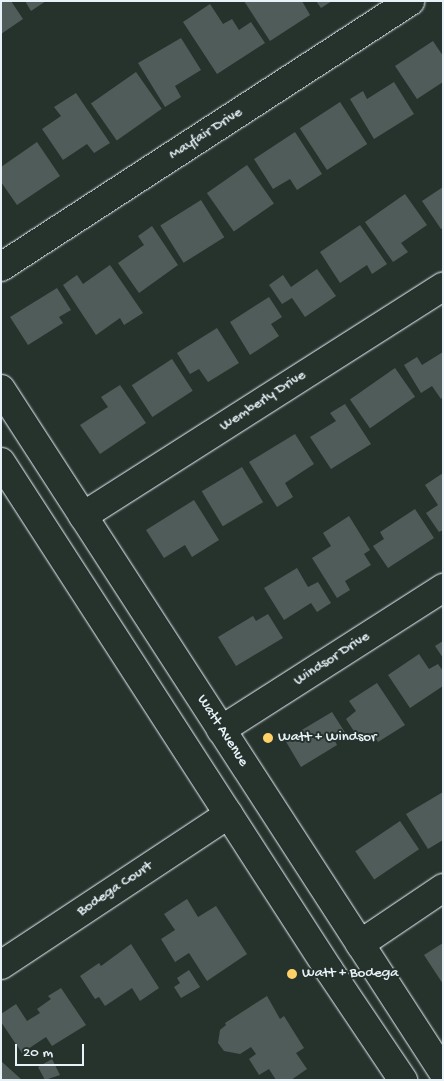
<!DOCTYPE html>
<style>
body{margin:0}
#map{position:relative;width:444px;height:1081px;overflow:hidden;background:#26332d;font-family:"Gochi Hand",sans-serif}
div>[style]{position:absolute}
.building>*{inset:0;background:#505c59;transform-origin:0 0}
.roads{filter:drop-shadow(0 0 1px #e8f1f8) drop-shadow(0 0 1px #e8f1f8)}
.minor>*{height:28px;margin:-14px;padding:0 14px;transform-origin:14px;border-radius:14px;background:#26332d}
.major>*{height:28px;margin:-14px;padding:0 14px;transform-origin:14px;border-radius:14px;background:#26332d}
.dots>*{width:14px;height:14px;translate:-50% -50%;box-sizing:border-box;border:2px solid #26332d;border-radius:50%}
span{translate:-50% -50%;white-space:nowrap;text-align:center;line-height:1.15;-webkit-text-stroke:4px #26332d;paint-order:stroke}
.street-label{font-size:15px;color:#e8f1f8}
.poi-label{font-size:15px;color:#e8f1f8}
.left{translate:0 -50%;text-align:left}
.frame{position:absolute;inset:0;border:2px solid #e8f1f8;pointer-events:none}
.scale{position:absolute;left:15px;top:1044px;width:69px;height:22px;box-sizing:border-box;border:2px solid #e8f1f8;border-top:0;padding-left:6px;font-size:15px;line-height:18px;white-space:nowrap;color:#e8f1f8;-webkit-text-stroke:4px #26332d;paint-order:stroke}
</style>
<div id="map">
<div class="building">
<div style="clip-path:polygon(1px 1px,11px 1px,23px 19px,1px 34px)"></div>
<div style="clip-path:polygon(25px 1px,46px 1px,31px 11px)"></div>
<div style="clip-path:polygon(244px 1px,302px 1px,310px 15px,270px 41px)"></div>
<div style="clip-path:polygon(316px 1px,332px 1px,321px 8px)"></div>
<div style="clip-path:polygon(210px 4px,223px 24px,232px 19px,239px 30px,251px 22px,265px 43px,217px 74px,183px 22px)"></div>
<div style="clip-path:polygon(181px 38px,201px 70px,175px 86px,181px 97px,165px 107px,138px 63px)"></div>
<div style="clip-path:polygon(433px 41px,443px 56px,443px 82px,417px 99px,395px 66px)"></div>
<div style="left:136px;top:72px;width:45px;height:55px;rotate:55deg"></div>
<div style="clip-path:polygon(394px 82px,414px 114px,374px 139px,350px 99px,363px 91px,367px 99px)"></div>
<div style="clip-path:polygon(76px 93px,110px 143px,94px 153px,87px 144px,63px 160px,42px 129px,61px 116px,54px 107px)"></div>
<div style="left:340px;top:102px;width:50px;height:48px;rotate:57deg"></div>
<div style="clip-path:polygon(295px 132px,322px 174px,297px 190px,290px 179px,273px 189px,254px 159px)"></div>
<div style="clip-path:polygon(37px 142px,60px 176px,17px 205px,1px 182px,1px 167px)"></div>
<div style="left:247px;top:165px;width:47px;height:49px;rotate:55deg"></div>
<div style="clip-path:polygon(443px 187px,443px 228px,441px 229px,422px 201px)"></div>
<div style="clip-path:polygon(405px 194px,427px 225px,401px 243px,408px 252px,393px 262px,365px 222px)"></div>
<div style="left:201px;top:200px;width:44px;height:48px;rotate:58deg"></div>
<div style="clip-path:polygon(360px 225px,387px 264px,372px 274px,367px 265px,340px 283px,320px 252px)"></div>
<div style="clip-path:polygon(152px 226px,178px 265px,139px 293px,118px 263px,144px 245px,138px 236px)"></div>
<div style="clip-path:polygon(110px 265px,143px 313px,124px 325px,120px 318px,96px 335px,63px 285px,77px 275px,83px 284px)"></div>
<div style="clip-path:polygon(317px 269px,336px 296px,305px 317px,292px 298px,282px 304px,269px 285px,283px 275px,291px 287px)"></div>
<div style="clip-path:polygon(57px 288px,71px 310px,59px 317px,63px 323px,28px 345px,10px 317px)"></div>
<div style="clip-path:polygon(269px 297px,282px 317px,271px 324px,279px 336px,250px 355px,230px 322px)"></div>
<div style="clip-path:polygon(217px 328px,239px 363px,208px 382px,199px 369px,190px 374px,177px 353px)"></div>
<div style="clip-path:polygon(443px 352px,443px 397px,441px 399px,432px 386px,421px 393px,404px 365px,417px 357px,422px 365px)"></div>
<div style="left:172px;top:359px;width:38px;height:48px;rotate:57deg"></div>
<div style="left:395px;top:368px;width:35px;height:55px;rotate:55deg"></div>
<div style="clip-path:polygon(120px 385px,146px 423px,100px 454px,80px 425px,108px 407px,101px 397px)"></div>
<div style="clip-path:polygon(345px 404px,371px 444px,331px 469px,310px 437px,336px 421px,330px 413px)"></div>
<div style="clip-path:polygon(295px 434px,314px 464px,285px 483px,293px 497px,277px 507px,249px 462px)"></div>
<div style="left:242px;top:467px;width:41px;height:47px;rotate:59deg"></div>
<div style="clip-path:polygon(443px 473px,443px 530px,439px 532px,426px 513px,438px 505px,425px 485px)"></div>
<div style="clip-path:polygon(194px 500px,219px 540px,192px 557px,185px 545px,164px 558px,146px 530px)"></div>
<div style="clip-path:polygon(415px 509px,434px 538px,388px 568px,373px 546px,384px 539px,380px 532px)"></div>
<div style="clip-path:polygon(349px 516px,370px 550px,364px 554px,371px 565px,345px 581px,350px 590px,337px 598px,312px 558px,331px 546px,323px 533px)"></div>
<div style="clip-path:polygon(297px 568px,308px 587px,318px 582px,331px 603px,317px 612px,311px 603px,284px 620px,264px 588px)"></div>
<div style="clip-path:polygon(268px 614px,283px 638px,236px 666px,218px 637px,253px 616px,256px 621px)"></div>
<div style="clip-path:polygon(443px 641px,443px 658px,435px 646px)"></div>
<div style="clip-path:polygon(419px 654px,429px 669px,438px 664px,443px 671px,443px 686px,410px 708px,388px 675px)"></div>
<div style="clip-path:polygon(377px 683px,405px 725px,378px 742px,373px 734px,361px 742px,346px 719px,356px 711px,349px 701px)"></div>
<div style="clip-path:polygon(332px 712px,346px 734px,335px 741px,337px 745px,301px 767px,285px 740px)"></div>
<div style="clip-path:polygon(443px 792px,443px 840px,428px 849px,406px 814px)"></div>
<div style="left:400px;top:821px;width:34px;height:54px;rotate:56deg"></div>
<div style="clip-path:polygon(187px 899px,198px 917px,216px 906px,247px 954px,207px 981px,189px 953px,175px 962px,161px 939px,175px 930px,164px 914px)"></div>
<div style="clip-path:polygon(443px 943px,443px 984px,424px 955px)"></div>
<div style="clip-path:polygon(131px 944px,159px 988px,140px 1001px,132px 988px,105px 1006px,99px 997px,95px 999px,80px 976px,99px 963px,101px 966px)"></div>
<div style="clip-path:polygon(189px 970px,200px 987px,181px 998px,174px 987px,180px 983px,177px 978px)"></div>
<div style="clip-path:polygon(61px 988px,86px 1025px,52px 1046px,46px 1037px,22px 1053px,1px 1022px,1px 1014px,16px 1004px,27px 1021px,40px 1013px,37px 1009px,51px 999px,48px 996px)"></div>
<div style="clip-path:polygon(267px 996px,280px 1019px,284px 1016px,304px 1048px,296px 1053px,307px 1069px,291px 1080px,276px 1080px,269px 1069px,259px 1075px,249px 1059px,256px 1054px,251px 1047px,240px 1054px,224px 1051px,218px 1043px,220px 1030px,226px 1025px,225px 1023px)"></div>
<div style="clip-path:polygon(52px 1059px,60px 1075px,45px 1080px,38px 1067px)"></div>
<div style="clip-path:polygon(1px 1061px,22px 1080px,1px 1080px)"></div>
</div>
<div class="roads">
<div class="minor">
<div style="left:1px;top:267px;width:488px;rotate:-33deg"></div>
<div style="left:83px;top:516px;width:427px;rotate:-32.5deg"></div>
<div style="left:221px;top:730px;width:264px;rotate:-32.6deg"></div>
<div style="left:360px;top:944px;width:100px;rotate:-34deg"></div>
<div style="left:1px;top:965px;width:273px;rotate:-33.5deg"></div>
</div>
<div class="major">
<div style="left:1px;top:389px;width:814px;rotate:57.09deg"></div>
<div style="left:1px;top:462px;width:605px;rotate:57.15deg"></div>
<div style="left:329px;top:970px;width:133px;rotate:56.1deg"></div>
</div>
</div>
<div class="dots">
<div style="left:268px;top:738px;background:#ffd166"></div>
<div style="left:292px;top:974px;background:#ffd166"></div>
</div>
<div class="street-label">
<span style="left:206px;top:134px;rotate:-33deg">Mayfair Drive</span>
<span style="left:263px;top:401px;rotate:-33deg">Wemberly Drive</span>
<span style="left:332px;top:659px;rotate:-33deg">Windsor Drive</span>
<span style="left:222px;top:731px;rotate:57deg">Watt Avenue</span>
<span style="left:115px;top:889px;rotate:-34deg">Bodega Court</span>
</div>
<div class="poi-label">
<span class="left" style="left:278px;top:738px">Watt + Windsor</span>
<span class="left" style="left:302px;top:974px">Watt + Bodega</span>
</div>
<div class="frame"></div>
<div class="scale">20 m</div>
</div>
